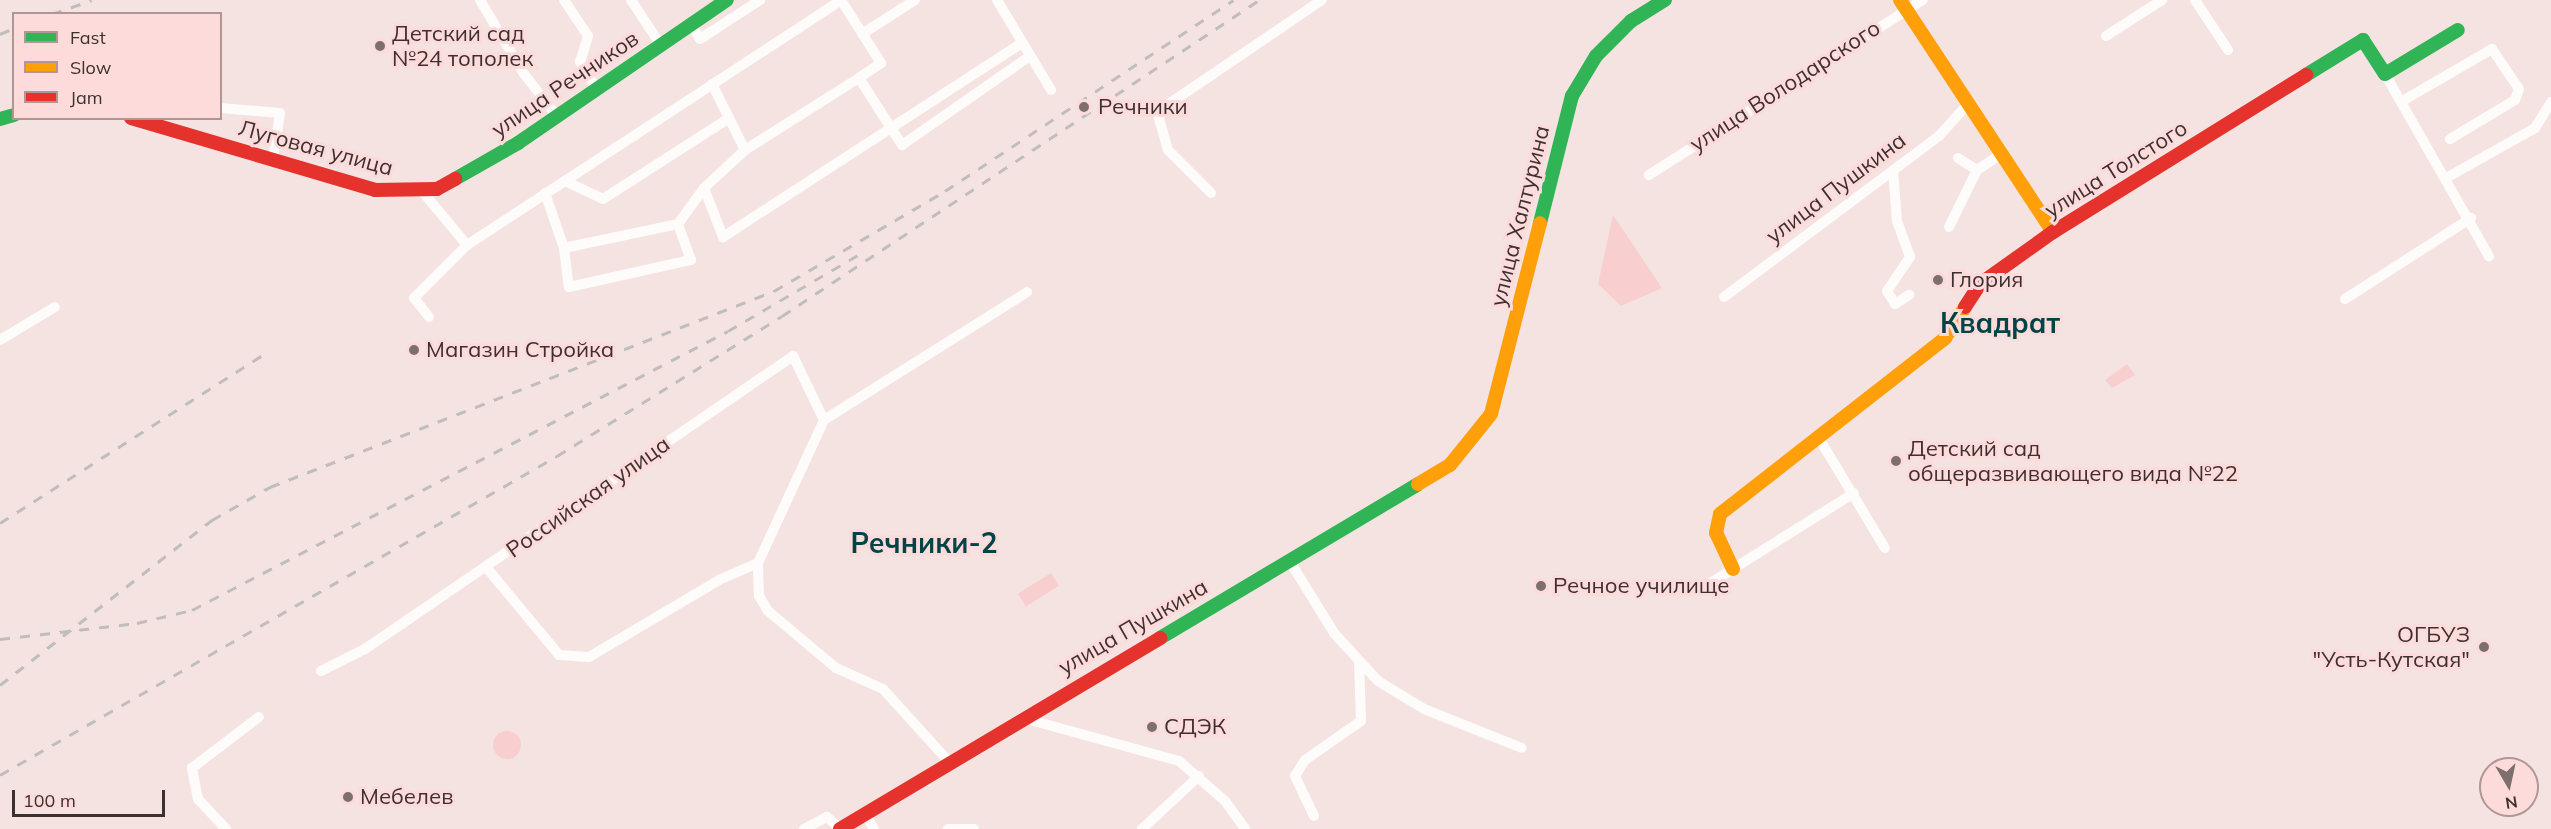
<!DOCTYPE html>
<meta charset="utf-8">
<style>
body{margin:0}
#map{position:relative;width:2551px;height:829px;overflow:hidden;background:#f5e3e2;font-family:Mulish,sans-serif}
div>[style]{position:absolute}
.green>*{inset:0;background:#f8cfce;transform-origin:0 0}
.round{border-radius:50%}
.street>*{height:10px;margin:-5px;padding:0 5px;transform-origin:5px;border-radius:5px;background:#fefbfb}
.fast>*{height:14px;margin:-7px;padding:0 7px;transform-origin:7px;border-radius:7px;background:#30b455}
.slow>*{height:14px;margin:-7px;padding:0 7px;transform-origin:7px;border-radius:7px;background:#ff9f0a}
.jam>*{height:14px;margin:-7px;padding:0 7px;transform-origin:7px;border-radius:7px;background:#e5322d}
.rail>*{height:3px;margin-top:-1.5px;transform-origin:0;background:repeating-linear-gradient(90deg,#c1bdbd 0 10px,transparent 0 20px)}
.dots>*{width:16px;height:16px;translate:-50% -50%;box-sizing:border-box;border:3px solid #fddbda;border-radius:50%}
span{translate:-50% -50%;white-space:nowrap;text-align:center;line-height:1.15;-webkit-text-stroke:6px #fddbda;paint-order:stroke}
.poi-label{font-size:22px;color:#3d3030}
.left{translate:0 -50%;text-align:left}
.right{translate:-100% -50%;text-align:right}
.street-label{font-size:22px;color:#3d3030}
.district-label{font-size:28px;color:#004447;font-weight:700}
.legend{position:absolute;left:12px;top:12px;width:210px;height:108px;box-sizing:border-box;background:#fddbda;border:2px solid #b09796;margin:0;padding:8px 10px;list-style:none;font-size:18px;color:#3d3030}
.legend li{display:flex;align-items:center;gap:12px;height:30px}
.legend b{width:30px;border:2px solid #b09796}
.north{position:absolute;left:2479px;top:757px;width:60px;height:60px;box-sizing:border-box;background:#fddbda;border:2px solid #b09796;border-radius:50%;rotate:171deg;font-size:16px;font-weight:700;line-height:24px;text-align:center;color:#3d3030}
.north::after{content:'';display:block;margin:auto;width:21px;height:27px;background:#7d6f6e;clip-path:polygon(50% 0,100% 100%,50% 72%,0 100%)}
.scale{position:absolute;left:12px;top:790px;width:153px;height:27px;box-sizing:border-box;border:3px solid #3d3030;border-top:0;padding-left:8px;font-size:18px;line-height:21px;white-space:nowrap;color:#3d3030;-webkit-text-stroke:4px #fddbda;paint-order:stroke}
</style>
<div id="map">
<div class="green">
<div style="clip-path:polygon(1613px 215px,1662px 288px,1621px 306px,1598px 284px)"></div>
<div style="clip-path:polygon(2127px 364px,2135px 375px,2112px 388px,2105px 380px)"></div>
<div style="left:1051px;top:573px;width:15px;height:39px;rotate:58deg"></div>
<div class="round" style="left:493px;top:731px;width:28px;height:28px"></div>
</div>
<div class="street">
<div style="left:480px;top:0;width:86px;rotate:59.3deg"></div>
<div style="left:524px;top:74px;width:53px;rotate:51.8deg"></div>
<div style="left:564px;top:0;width:43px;rotate:56.3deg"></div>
<div style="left:588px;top:36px;width:27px;rotate:107deg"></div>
<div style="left:580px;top:62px;width:31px;rotate:59deg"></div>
<div style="left:631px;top:0;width:53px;rotate:56.6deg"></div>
<div style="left:841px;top:0;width:75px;rotate:57.6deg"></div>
<div style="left:881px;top:63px;width:27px;rotate:146deg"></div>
<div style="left:859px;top:78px;width:80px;rotate:57.3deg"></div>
<div style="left:902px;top:145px;width:156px;rotate:-34.8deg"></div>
<div style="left:997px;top:0;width:105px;rotate:59deg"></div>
<div style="left:2195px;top:0;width:60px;rotate:56.6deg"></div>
<div style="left:691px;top:24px;width:17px;rotate:59deg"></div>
<div style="left:700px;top:39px;width:72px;rotate:-33deg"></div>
<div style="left:862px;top:34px;width:63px;rotate:-32.7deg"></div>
<div style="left:2106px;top:36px;width:67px;rotate:-32.7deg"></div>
<div style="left:2385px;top:74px;width:210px;rotate:60.3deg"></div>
<div style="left:712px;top:84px;width:74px;rotate:63.4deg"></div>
<div style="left:745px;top:150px;width:56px;rotate:137.2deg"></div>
<div style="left:704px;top:188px;width:53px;rotate:68.8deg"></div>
<div style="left:723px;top:237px;width:356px;rotate:-33deg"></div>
<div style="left:2404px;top:100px;width:102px;rotate:-30.1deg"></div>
<div style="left:2492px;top:49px;width:48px;rotate:56deg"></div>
<div style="left:2519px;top:89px;width:12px;rotate:110deg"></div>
<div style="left:2515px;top:100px;width:76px;rotate:149deg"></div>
<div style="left:220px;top:108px;width:60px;rotate:4.8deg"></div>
<div style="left:280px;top:113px;width:48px;rotate:98.5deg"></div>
<div style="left:745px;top:150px;width:135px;rotate:-32.3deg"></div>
<div style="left:1958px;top:158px;width:22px;rotate:32deg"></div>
<div style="left:1893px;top:171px;width:50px;rotate:85.4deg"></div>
<div style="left:1897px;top:221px;width:38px;rotate:70deg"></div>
<div style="left:1910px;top:257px;width:41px;rotate:124.1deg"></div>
<div style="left:1887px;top:291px;width:15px;rotate:58deg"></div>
<div style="left:1895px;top:304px;width:17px;rotate:-33deg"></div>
<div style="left:1649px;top:175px;width:325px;rotate:-32.6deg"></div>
<div style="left:2446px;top:178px;width:102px;rotate:-29.3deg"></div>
<div style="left:2535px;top:128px;width:31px;rotate:-58deg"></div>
<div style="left:565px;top:181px;width:42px;rotate:25.3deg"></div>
<div style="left:603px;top:199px;width:150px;rotate:-32.7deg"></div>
<div style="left:422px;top:191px;width:70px;rotate:50.2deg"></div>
<div style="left:545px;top:193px;width:58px;rotate:70.9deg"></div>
<div style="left:564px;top:248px;width:116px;rotate:-11.9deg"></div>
<div style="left:678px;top:224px;width:44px;rotate:-54.2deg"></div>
<div style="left:1211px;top:193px;width:61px;rotate:-135deg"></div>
<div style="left:1168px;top:150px;width:40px;rotate:-106deg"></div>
<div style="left:1157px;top:112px;width:199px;rotate:-34.2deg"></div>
<div style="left:1949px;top:227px;width:64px;rotate:-63.8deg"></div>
<div style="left:1977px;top:170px;width:27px;rotate:-33deg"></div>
<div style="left:564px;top:248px;width:39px;rotate:83deg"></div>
<div style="left:569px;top:287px;width:125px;rotate:-12.5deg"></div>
<div style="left:691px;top:260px;width:38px;rotate:-110deg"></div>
<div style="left:1724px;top:297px;width:269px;rotate:-36.8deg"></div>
<div style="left:1939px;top:136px;width:42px;rotate:-47.9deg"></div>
<div style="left:2345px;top:299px;width:150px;rotate:-32.7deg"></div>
<div style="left:429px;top:317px;width:24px;rotate:-128deg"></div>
<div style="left:414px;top:298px;width:75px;rotate:-45deg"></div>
<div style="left:467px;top:245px;width:447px;rotate:-33.2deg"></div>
<div style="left:0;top:340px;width:64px;rotate:-31deg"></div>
<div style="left:1820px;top:440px;width:126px;rotate:59deg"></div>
<div style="left:1289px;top:560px;width:86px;rotate:58.3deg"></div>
<div style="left:1334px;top:633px;width:65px;rotate:47.5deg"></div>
<div style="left:1378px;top:681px;width:54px;rotate:31.3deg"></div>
<div style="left:1424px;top:709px;width:105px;rotate:21.7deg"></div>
<div style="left:486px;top:567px;width:114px;rotate:50.3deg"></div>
<div style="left:559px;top:655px;width:30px;rotate:4deg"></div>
<div style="left:589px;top:657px;width:153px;rotate:-30.6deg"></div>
<div style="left:721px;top:579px;width:40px;rotate:-23.4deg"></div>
<div style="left:1709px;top:584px;width:171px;rotate:-32.1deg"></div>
<div style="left:321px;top:671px;width:49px;rotate:-26.6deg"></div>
<div style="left:365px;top:649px;width:519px;rotate:-34.39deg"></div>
<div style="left:793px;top:356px;width:71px;rotate:64.2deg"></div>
<div style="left:1023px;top:718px;width:162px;rotate:15.4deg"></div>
<div style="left:1179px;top:761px;width:61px;rotate:41deg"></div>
<div style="left:1225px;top:801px;width:34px;rotate:54deg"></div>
<div style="left:951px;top:764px;width:101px;rotate:-132.2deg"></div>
<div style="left:883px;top:689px;width:51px;rotate:-155.9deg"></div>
<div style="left:836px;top:668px;width:89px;rotate:-140deg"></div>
<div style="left:768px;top:611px;width:17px;rotate:-121deg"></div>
<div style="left:759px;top:596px;width:33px;rotate:-92deg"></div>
<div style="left:758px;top:563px;width:157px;rotate:-65.2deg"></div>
<div style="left:824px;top:420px;width:240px;rotate:-32.2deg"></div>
<div style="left:865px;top:814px;width:17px;rotate:59deg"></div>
<div style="left:1314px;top:816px;width:44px;rotate:-115.4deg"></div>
<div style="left:1295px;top:776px;width:19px;rotate:-58deg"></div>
<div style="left:1305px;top:760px;width:68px;rotate:-34.9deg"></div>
<div style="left:1361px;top:721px;width:60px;rotate:-91.9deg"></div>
<div style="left:226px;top:829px;width:41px;rotate:-133deg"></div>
<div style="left:198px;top:799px;width:32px;rotate:-101deg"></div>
<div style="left:192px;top:768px;width:84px;rotate:-37.3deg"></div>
<div style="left:804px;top:829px;width:26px;rotate:-28deg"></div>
<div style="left:827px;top:817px;width:18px;rotate:41deg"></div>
<div style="left:948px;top:829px;width:26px"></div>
<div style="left:1142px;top:829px;width:78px;rotate:-42.9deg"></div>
</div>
<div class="fast">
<div style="left:2306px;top:75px;width:67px;rotate:-31.6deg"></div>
<div style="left:2363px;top:40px;width:40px;rotate:57.1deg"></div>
<div style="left:2385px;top:74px;width:85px;rotate:-31.1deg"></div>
<div style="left:0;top:119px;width:15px;rotate:-16deg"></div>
<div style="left:455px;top:179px;width:73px;rotate:-29.7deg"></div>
<div style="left:518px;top:143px;width:253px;rotate:-34.4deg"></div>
<div style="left:1540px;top:223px;width:131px;rotate:-75.9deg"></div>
<div style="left:1572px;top:96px;width:47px;rotate:-59deg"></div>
<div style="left:1596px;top:56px;width:49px;rotate:-45deg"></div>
<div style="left:1631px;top:21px;width:40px;rotate:-32deg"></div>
<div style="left:1160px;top:638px;width:300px;rotate:-30.8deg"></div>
</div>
<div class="slow">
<div style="left:1900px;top:0;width:278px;rotate:56.6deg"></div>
<div style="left:1418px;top:484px;width:37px;rotate:-31deg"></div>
<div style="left:1450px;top:465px;width:65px;rotate:-51.2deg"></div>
<div style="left:1491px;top:414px;width:197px;rotate:-75.6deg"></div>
<div style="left:1733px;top:569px;width:40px;rotate:-115deg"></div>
<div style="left:1716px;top:533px;width:19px;rotate:-78deg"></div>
<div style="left:1720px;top:514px;width:286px;rotate:-38deg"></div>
<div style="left:1945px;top:338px;width:37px;rotate:-57deg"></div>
</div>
<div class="jam">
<div style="left:131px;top:118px;width:254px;rotate:16.4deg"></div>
<div style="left:375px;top:190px;width:62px;rotate:-0.9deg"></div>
<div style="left:437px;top:189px;width:21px;rotate:-29deg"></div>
<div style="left:1965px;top:307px;width:27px;rotate:-57deg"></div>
<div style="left:1980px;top:284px;width:90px;rotate:-35.5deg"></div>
<div style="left:2053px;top:232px;width:298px;rotate:-31.8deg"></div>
<div style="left:840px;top:829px;width:373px;rotate:-30.8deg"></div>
</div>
<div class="rail">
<div style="left:52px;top:14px;width:42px;rotate:-19.3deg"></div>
<div style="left:0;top:34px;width:15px;rotate:-23deg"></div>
<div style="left:0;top:523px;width:313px;rotate:-32.6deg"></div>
<div style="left:0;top:639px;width:138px;rotate:-6.7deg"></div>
<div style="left:137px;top:623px;width:57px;rotate:-13.3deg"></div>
<div style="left:192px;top:610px;width:604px;rotate:-27.5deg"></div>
<div style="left:728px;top:331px;width:153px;rotate:-30.3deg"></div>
<div style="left:0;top:685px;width:269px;rotate:-37.9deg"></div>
<div style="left:212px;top:520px;width:67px;rotate:-29.6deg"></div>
<div style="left:270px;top:487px;width:541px;rotate:-21.25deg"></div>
<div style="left:774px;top:291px;width:198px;rotate:-30.3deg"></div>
<div style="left:945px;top:191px;width:346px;rotate:-33.5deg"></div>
<div style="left:0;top:775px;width:642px;rotate:-29.8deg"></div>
<div style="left:557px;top:456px;width:265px;rotate:-31.9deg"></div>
<div style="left:782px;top:316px;width:572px;rotate:-33.52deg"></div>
</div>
<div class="dots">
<div style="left:380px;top:46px;background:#7d6f6e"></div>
<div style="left:1084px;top:107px;background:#7d6f6e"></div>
<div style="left:1938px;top:280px;background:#7d6f6e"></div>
<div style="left:414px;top:350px;background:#7d6f6e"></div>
<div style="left:1896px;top:461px;background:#7d6f6e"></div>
<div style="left:1541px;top:586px;background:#7d6f6e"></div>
<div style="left:2484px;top:647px;background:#7d6f6e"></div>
<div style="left:1152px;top:727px;background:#7d6f6e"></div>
<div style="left:348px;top:797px;background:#7d6f6e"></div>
</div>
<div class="poi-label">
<span class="left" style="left:392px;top:46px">Детский сад<br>№24 тополек</span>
<span class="left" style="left:1098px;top:107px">Речники</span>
<span class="left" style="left:1950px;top:280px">Глория</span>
<span class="left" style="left:426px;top:350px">Магазин Стройка</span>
<span class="left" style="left:1908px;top:461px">Детский сад<br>общеразвивающего вида №22</span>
<span class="left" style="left:1553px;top:586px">Речное училище</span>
<span class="right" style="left:2470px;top:647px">ОГБУЗ<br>"Усть-Кутская"</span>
<span class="left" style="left:1164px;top:727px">СДЭК</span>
<span class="left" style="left:360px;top:797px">Мебелев</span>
</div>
<div class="street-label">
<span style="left:565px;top:84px;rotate:-34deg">улица Речников</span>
<span style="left:1785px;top:86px;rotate:-33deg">улица Володарского</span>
<span style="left:316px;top:148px;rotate:15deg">Луговая улица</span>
<span style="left:2116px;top:169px;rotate:-32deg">улица Толстого</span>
<span style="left:1836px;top:188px;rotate:-37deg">улица Пушкина</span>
<span style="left:1520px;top:216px;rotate:-76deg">улица Халтурина</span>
<span style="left:588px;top:497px;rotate:-35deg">Российская улица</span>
<span style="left:1133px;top:627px;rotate:-30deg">улица Пушкина</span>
</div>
<div class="district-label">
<span style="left:2000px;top:323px">Квадрат</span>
<span style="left:924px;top:543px">Речники-2</span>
</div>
<ul class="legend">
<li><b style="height:8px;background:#30b455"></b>Fast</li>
<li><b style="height:8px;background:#ff9f0a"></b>Slow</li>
<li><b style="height:8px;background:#e5322d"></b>Jam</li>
</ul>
<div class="north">N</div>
<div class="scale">100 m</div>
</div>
